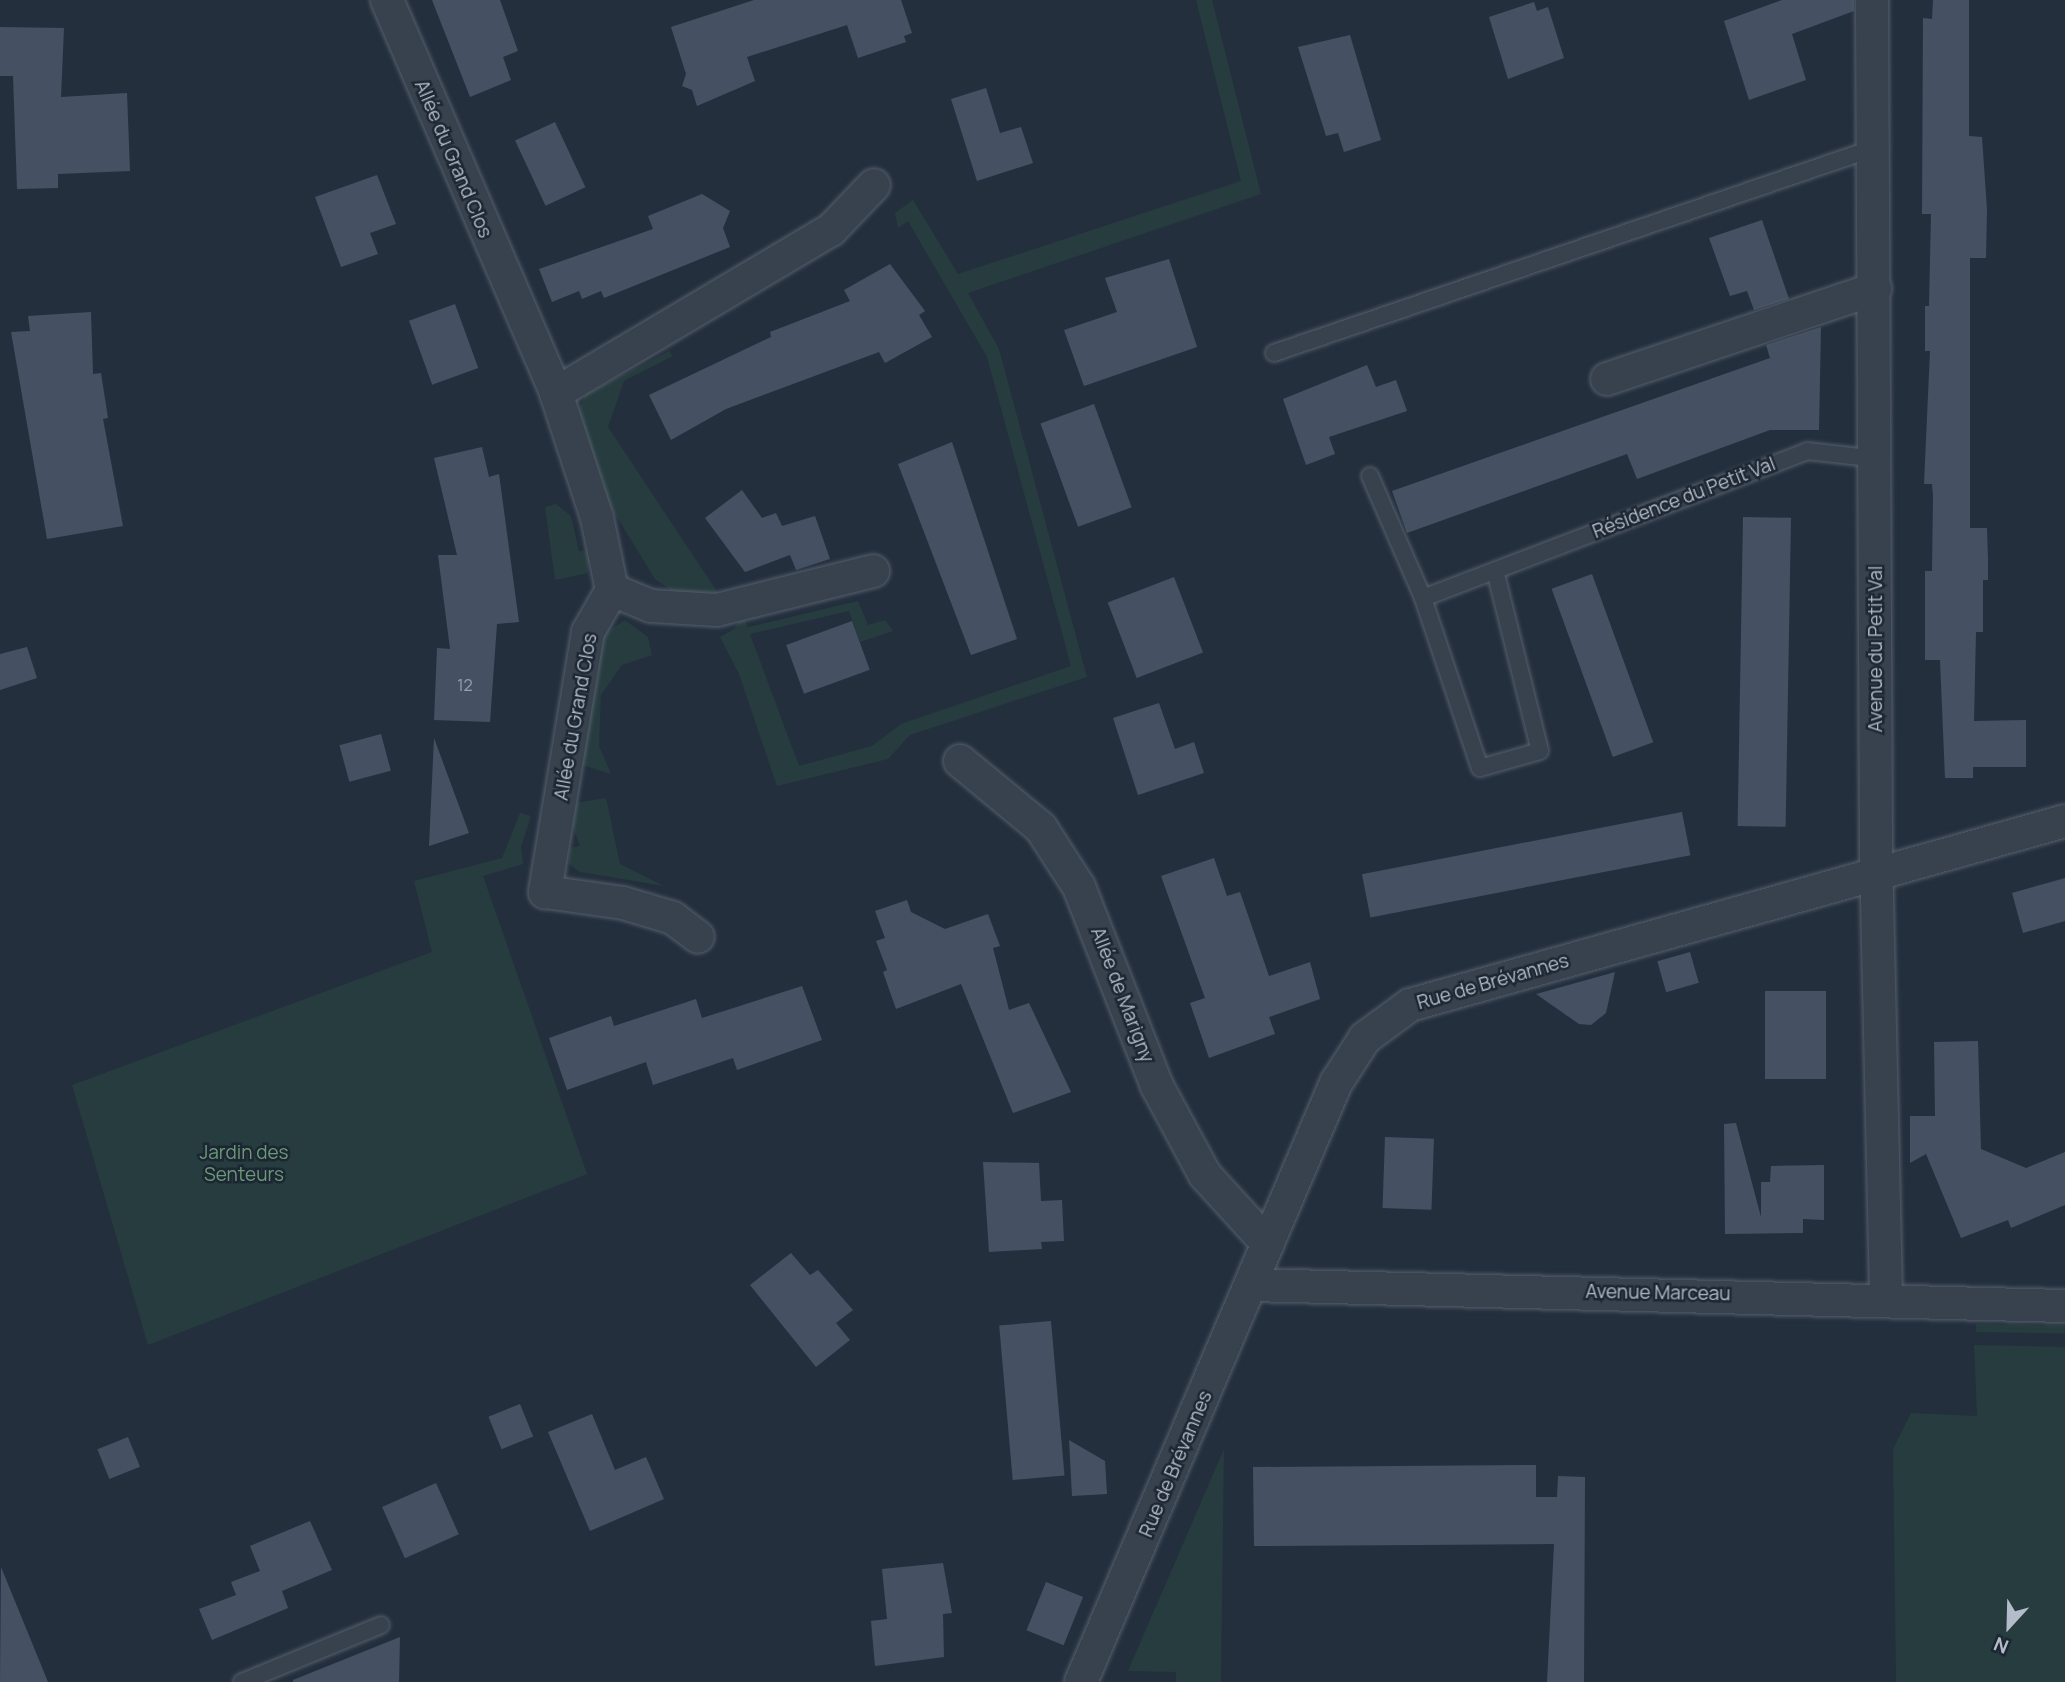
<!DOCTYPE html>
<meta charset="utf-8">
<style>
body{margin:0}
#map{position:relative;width:2065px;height:1682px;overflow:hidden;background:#242f3e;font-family:Manrope,sans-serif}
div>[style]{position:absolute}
.green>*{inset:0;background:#263c3f;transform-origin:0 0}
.building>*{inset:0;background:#455162;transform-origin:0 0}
.roads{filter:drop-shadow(0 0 2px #565f6c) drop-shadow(0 0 2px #565f6c)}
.service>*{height:16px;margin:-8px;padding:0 8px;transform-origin:8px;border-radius:8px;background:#38414e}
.minor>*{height:32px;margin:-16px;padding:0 16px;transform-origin:16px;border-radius:16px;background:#38414e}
span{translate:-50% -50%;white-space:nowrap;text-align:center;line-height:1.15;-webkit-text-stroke:5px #1d2633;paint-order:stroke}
.number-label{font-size:16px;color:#98a1af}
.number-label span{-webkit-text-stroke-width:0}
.street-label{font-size:19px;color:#b4bcc9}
.park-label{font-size:19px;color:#6b9a76}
.north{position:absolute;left:1974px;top:1591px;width:70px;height:70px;-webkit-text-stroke:5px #1d2633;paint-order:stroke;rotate:202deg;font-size:19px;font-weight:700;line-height:28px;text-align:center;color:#b4bcc9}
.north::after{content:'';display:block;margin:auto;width:24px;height:32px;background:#b4bcc9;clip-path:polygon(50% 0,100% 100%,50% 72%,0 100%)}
</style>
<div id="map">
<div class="green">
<div style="clip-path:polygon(1196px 0,1212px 0,1261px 194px,968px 293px,999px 349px,1087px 677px,910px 735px,888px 759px,777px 786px,739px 674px,720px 637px,734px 629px,742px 616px,748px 627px,858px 601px,868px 625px,885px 620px,893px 631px,860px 642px,849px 611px,750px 634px,799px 766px,872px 746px,901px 724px,1071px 666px,987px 357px,908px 221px,898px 228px,895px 213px,913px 200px,958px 274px,1241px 181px)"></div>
<div style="clip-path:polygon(669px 351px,673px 356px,624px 381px,608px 427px,722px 599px,673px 592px,655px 579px,604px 496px,576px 414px,586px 394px)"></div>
<div style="clip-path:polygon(556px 504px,571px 516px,579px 551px,590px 551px,588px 573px,555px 580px,545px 507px)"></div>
<div style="clip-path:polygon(625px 620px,648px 637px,652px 655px,622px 665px,601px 695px,599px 746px,611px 774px,582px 765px,602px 635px)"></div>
<div style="clip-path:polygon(606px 798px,620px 864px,664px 886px,580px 872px,569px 864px,570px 848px,580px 846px,571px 823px,575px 803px)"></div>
<div style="clip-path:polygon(520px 813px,531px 816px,521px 847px,523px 864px,483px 876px,587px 1174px,148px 1345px,72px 1085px,432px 952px,414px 881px,502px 858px)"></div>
<div style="left:1976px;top:1324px;width:89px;height:8px;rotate:1deg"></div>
<div style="clip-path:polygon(1974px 1345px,2065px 1347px,2065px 1682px,1896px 1682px,1893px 1449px,1911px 1413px,1977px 1416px)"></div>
<div style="clip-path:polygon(1224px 1449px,1221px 1682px,1176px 1682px,1176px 1672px,1128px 1671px)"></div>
</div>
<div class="building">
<div style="clip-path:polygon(432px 0,500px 0,518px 51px,503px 57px,511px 80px,470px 97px)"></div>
<div style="clip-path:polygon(754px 0,901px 0,912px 33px,904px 36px,906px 42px,858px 58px,847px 25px,747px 57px,755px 81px,697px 106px,692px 90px,682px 86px,686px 74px,671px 27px)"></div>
<div style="clip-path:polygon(1782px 0,1854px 0,1854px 11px,1792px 34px,1806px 80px,1749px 100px,1724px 21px)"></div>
<div style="clip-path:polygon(1933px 0,1969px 0,1969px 136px,1982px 137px,1987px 210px,1986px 258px,1970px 258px,1970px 528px,1987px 528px,1988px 559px,1988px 580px,1983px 580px,1983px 632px,1976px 632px,1974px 721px,2026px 720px,2026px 767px,1973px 767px,1973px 778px,1945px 778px,1940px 660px,1925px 660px,1925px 571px,1932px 571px,1933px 496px,1932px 484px,1924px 484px,1930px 351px,1925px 351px,1925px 306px,1929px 306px,1931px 214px,1922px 214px,1923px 18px,1932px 19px)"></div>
<div style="clip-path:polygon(1534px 2px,1537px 11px,1548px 7px,1564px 58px,1508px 79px,1489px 17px)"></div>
<div style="clip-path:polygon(0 27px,64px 28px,61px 97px,127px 93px,130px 171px,58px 174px,58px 188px,17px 189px,13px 76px,0 76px)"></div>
<div style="clip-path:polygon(1350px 35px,1381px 140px,1344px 152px,1338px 133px,1326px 136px,1298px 47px)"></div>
<div style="clip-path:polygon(986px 88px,1000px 133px,1021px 127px,1033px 163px,977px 181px,951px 99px)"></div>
<div style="left:555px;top:122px;width:72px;height:44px;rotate:65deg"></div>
<div style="clip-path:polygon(377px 175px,396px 224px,370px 233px,378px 254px,341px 267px,315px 197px)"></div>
<div style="clip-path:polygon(702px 194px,730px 211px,723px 228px,730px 247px,604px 298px,601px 291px,582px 299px,579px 291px,552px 302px,539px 269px,653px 229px,648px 216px)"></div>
<div style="clip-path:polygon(1762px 220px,1789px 299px,1754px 310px,1747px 291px,1730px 296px,1709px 238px)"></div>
<div style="clip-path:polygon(1169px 259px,1197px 347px,1084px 386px,1064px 330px,1117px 312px,1105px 278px)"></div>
<div style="clip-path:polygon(890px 264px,925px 311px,919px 315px,932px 337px,885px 363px,879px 352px,726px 409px,671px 440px,649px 395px,771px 337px,770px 332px,850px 301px,844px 290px)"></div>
<div style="left:455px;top:304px;width:68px;height:49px;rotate:70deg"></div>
<div style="clip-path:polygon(91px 312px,93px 374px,101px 373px,108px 418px,103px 419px,123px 526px,47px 539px,11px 332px,30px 331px,28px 316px)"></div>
<div style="clip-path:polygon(1821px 327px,1819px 430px,1770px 430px,1637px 479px,1627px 454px,1407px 533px,1392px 491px,1770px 358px,1766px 345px)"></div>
<div style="clip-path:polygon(1367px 365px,1376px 387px,1396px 380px,1407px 411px,1329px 437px,1335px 454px,1306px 465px,1283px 399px)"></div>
<div style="left:1094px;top:404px;width:110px;height:57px;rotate:70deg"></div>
<div style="clip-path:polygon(952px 442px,1017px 639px,971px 655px,898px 464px)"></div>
<div style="clip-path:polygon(482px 447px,489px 477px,499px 474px,519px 622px,497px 624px,490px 722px,434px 720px,437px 648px,450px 649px,438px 555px,457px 555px,434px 458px)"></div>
<div style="clip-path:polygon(742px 490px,762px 518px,776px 513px,782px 526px,815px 516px,830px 559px,796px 570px,790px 555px,745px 572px,705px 518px)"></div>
<div style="left:1743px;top:517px;width:48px;height:309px;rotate:1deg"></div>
<div style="left:1592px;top:574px;width:179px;height:43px;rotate:70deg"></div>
<div style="left:1174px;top:577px;width:81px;height:71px;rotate:69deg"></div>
<div style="left:852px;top:621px;width:52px;height:70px;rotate:70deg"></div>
<div style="clip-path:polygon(27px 647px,37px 678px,0 690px,0 654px)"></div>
<div style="clip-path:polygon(1159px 703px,1175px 749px,1194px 742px,1204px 773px,1138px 795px,1113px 718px)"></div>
<div style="left:381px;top:734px;width:38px;height:43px;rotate:75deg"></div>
<div style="clip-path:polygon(434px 738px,469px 833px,429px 846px)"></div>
<div style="left:1682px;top:812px;width:44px;height:326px;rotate:79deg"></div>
<div style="clip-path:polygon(1214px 858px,1227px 896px,1240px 892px,1269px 976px,1310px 962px,1320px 999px,1269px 1017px,1275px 1034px,1209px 1058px,1190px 1003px,1205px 998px,1161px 876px)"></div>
<div style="clip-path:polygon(2065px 878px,2065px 921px,2023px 933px,2012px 893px)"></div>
<div style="clip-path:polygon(907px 900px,911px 912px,945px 929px,988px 914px,1000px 946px,993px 948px,1009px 1010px,1029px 1003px,1071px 1092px,1013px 1113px,961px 984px,896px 1009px,883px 972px,887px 970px,876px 941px,885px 938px,875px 911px)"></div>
<div style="left:1690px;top:952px;width:32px;height:34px;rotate:74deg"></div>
<div style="clip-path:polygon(1615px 972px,1606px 1013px,1591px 1025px,1579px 1024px,1536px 994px)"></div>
<div style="clip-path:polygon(802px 986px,822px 1040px,737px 1070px,733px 1058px,653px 1085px,646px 1062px,567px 1090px,549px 1038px,611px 1016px,614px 1026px,696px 999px,702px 1018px)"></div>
<div style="left:1765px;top:991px;width:61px;height:88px"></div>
<div style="clip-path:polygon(1978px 1041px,1981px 1149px,2026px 1168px,2065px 1152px,2065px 1205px,2011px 1228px,2008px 1220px,1961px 1238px,1926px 1154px,1910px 1163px,1910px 1116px,1935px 1116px,1934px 1042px)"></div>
<div style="clip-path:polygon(1736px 1123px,1761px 1217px,1761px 1182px,1770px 1182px,1771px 1166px,1824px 1165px,1824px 1220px,1803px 1219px,1803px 1233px,1725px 1234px,1724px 1124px)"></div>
<div style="left:1385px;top:1137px;width:49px;height:71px;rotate:2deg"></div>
<div style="clip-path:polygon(983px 1162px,1039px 1163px,1041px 1201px,1062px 1200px,1064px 1241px,1041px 1242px,1042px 1249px,989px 1252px)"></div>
<div style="clip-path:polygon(791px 1253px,810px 1275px,818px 1270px,853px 1310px,836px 1323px,850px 1340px,816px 1367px,750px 1285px)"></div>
<div style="left:1051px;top:1321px;width:155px;height:52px;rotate:85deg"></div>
<div style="left:520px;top:1404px;width:35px;height:34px;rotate:68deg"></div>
<div style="clip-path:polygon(592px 1414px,615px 1470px,646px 1457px,664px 1499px,590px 1531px,548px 1432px)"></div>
<div style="left:128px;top:1437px;width:32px;height:33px;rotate:68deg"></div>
<div style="clip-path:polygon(1069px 1440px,1105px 1461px,1107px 1494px,1072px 1496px)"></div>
<div style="clip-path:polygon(1536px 1465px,1536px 1497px,1557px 1497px,1558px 1476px,1585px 1477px,1584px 1682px,1547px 1682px,1554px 1544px,1254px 1546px,1253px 1467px)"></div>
<div style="left:436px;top:1483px;width:56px;height:59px;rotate:66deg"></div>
<div style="clip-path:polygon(310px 1521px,332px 1570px,282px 1591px,288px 1608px,212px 1640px,199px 1609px,236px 1595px,231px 1582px,260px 1571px,250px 1546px)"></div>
<div style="clip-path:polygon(943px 1563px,952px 1613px,943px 1614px,944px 1657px,875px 1666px,871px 1621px,887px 1619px,882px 1569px)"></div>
<div style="clip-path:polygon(1px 1567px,48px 1682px,0 1682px)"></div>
<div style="left:1046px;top:1582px;width:40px;height:52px;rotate:22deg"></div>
<div style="clip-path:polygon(400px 1637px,399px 1682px,293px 1682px,293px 1680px)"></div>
</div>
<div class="roads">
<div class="service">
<div style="left:1274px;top:353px;width:634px;rotate:-18.86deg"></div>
<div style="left:1370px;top:476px;width:133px;rotate:66.5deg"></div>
<div style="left:1423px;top:598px;width:179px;rotate:71.5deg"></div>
<div style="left:1480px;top:768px;width:62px;rotate:-15.8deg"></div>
<div style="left:1540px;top:751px;width:186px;rotate:-104deg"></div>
<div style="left:1423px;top:598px;width:411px;rotate:-20.9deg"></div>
<div style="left:1807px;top:451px;width:70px;rotate:6.5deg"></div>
<div style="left:242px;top:1682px;width:150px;rotate:-22.3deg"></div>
</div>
<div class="minor">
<div style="left:387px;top:0;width:428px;rotate:66.7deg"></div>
<div style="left:556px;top:393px;width:132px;rotate:71.8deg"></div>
<div style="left:597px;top:518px;width:74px;rotate:78.2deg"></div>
<div style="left:612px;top:590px;width:48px;rotate:119.7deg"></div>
<div style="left:588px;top:632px;width:264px;rotate:99.4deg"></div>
<div style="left:545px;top:892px;width:79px;rotate:8deg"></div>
<div style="left:623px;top:903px;width:52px;rotate:16.7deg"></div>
<div style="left:673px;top:918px;width:31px;rotate:37deg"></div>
<div style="left:1872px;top:0;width:854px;rotate:89.73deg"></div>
<div style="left:1876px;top:854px;width:443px;rotate:88.7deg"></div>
<div style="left:1607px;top:379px;width:283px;rotate:-18.6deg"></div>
<div style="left:556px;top:393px;width:320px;rotate:-30.7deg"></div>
<div style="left:831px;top:230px;width:62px;rotate:-46.3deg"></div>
<div style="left:612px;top:590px;width:42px;rotate:22.3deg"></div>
<div style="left:651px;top:606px;width:66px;rotate:3.5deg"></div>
<div style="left:717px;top:610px;width:161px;rotate:-14deg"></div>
<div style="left:960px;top:761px;width:105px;rotate:39.6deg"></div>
<div style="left:1041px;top:828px;width:70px;rotate:57.2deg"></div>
<div style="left:1079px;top:887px;width:214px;rotate:68.6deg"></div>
<div style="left:1157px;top:1086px;width:101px;rotate:61.7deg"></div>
<div style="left:1205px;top:1175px;width:93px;rotate:47.6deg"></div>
<div style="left:1251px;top:1285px;width:814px;rotate:1.48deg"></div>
<div style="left:1081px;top:1682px;width:651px;rotate:-66.94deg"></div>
<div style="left:1336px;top:1083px;width:54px;rotate:-57.2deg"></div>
<div style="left:1365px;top:1038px;width:56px;rotate:-36.3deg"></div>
<div style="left:1410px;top:1005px;width:680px;rotate:-15.69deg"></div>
</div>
</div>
<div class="number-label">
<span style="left:465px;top:685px">12</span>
</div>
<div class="street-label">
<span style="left:453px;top:159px;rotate:67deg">Allée du Grand Clos</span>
<span style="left:1684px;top:498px;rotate:-21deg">Résidence du Petit Val</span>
<span style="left:1876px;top:649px;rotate:-90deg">Avenue du Petit Val</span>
<span style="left:576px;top:717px;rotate:-80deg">Allée du Grand Clos</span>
<span style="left:1493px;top:982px;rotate:-16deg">Rue de Brévannes</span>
<span style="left:1122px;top:995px;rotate:69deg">Allée de Marigny</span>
<span style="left:1658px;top:1293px;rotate:1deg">Avenue Marceau</span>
<span style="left:1176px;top:1464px;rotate:-67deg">Rue de Brévannes</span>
</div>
<div class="park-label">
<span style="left:244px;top:1164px">Jardin des<br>Senteurs</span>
</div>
<div class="north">N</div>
</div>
